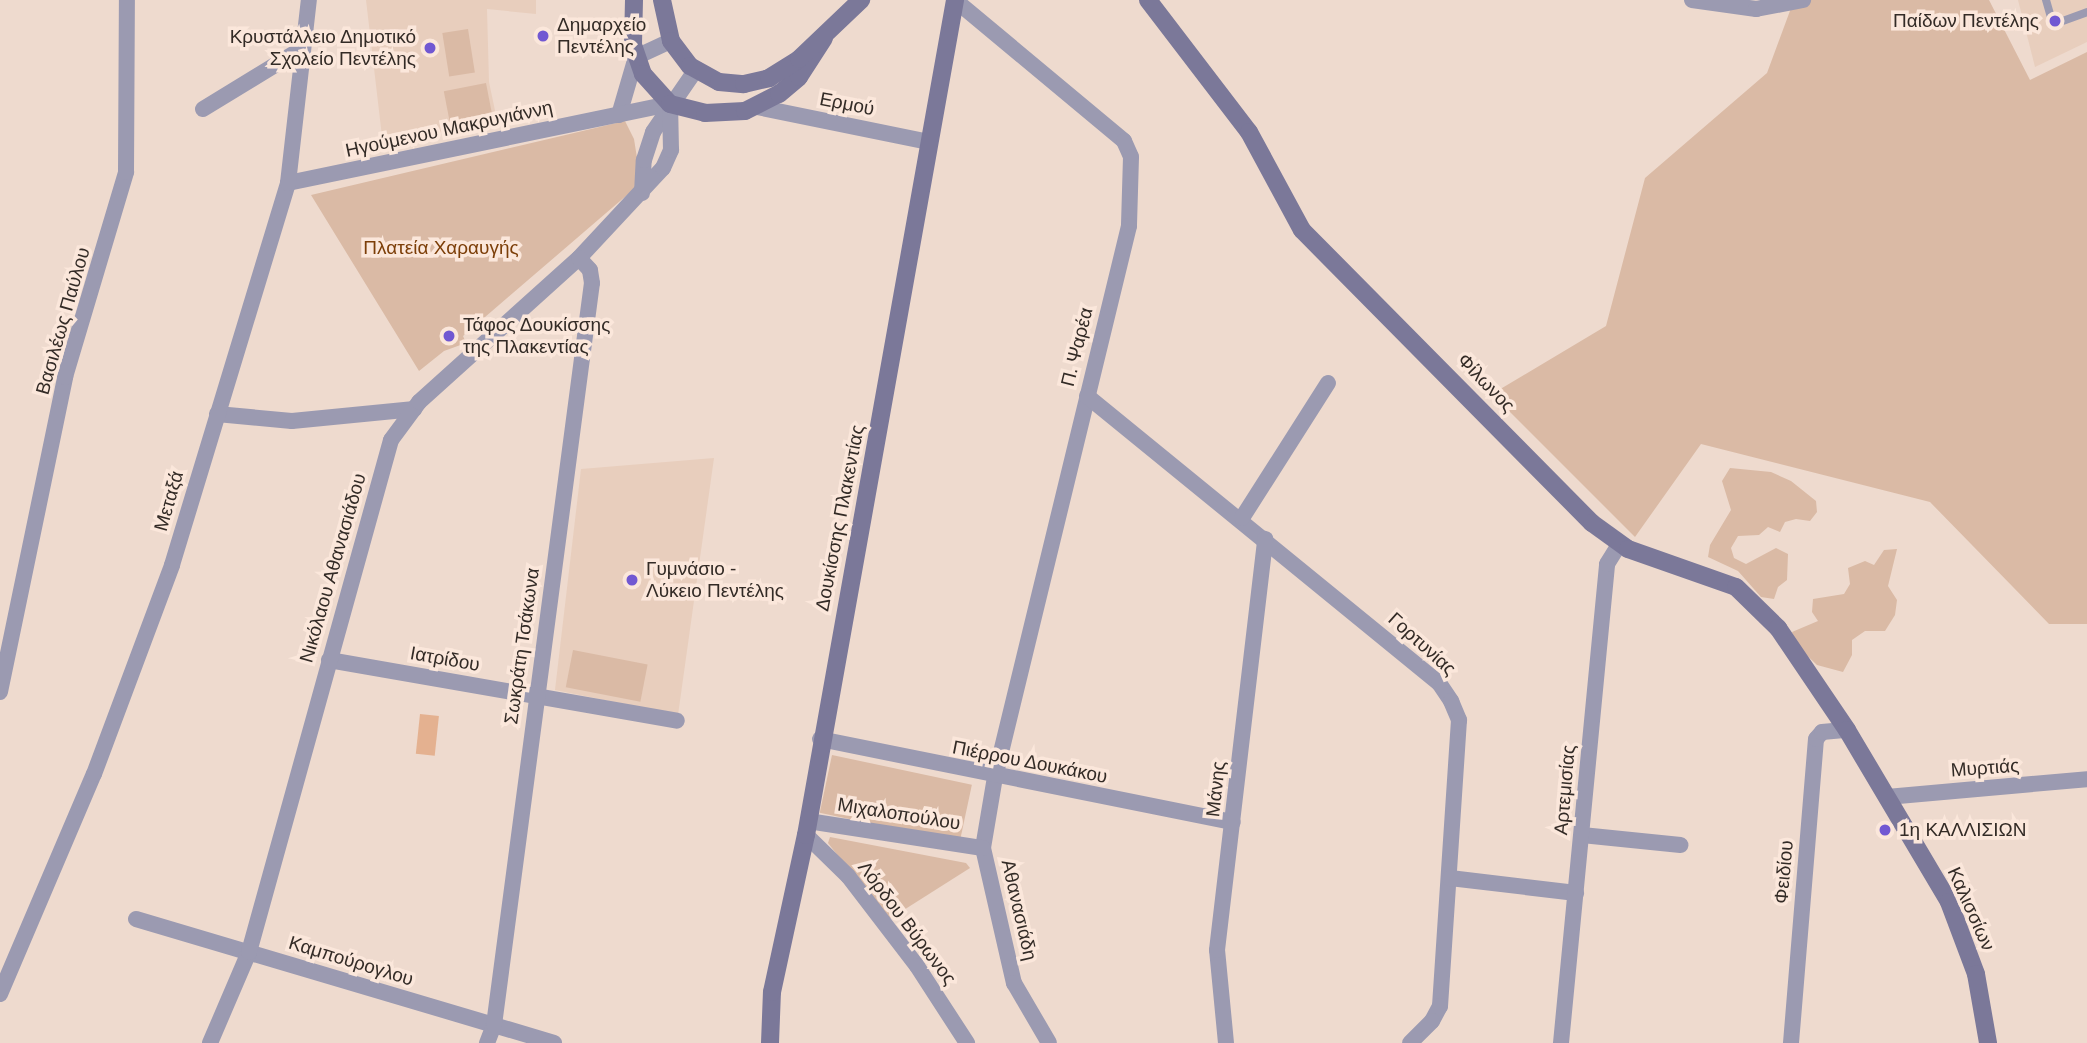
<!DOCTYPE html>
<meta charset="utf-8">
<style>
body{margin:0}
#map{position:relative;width:2087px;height:1043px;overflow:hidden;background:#eedace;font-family:Helvetica,sans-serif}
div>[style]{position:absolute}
.built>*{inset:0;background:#e8cebd}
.green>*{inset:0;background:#dabaa5;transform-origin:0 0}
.water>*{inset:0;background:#e4b190;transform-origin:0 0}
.lane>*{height:8px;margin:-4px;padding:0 4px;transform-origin:4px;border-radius:4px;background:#9b9ab1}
.street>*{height:16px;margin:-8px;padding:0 8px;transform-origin:8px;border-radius:8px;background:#9b9ab1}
.secondary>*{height:18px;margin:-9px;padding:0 9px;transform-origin:9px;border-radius:9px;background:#7b7899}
.dots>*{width:19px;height:19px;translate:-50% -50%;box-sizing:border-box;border:4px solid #fbe7db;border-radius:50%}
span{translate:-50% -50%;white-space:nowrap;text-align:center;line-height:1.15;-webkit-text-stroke:7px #fbe7db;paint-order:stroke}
.poi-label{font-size:19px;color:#332b26}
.right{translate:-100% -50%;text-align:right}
.left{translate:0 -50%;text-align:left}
.street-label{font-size:19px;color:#332b26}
.park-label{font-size:19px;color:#7c3e08}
</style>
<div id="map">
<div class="built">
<div style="clip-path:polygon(366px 0,536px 0,536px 14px,487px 9px,489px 82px,497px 120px,383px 145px)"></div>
<div style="clip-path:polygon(2018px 0,2087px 0,2087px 42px,2035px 67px)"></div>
<div style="clip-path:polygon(714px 458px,678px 715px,555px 690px,581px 469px)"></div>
</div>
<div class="green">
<div style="clip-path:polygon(1794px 0,1989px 0,2030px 80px,2087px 52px,2087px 624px,2049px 624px,1930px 502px,1701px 444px,1635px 537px,1492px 394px,1606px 326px,1645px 178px,1767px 73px)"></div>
<div style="left:468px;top:29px;width:44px;height:26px;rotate:81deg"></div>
<div style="left:486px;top:83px;width:31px;height:43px;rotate:79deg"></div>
<div style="clip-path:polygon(625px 121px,634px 139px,641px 183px,463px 336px,466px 343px,444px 351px,419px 371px,311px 195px)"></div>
<div style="clip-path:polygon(1730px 468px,1771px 472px,1791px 481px,1816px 501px,1817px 512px,1810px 521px,1796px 519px,1785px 522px,1780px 532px,1768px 527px,1759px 535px,1738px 536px,1731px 548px,1734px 558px,1746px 564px,1776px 548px,1788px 554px,1787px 580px,1778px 587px,1774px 599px,1761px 597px,1738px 571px,1708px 557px,1710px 545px,1731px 510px,1722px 481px)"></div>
<div style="clip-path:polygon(1897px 549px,1888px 586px,1897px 600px,1895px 615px,1885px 631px,1865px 631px,1852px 640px,1852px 655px,1843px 672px,1817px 665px,1795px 644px,1792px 632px,1818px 621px,1812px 612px,1813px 599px,1844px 594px,1850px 584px,1848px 568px,1865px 561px,1874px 565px,1884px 550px)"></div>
<div style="left:573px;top:650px;width:76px;height:38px;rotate:11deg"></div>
<div style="left:832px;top:755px;width:143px;height:59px;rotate:12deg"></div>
<div style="clip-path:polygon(830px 837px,966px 863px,970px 868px,888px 920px,828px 843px)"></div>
</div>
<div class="water">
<div style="left:420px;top:714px;width:19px;height:40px;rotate:6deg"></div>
</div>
<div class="lane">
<div style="left:2046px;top:0;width:19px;rotate:74deg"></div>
<div style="left:2051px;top:18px;width:10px;rotate:24deg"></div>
<div style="left:2060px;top:22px;width:29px;rotate:-20deg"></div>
</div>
<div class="street">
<div style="left:955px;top:0;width:220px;rotate:39.8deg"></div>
<div style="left:1124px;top:141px;width:17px;rotate:66deg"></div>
<div style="left:1131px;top:157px;width:69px;rotate:91.7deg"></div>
<div style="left:1129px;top:226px;width:567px;rotate:103.67deg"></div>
<div style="left:995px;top:777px;width:72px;rotate:99.6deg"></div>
<div style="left:983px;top:848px;width:139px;rotate:77.1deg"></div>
<div style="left:1014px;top:983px;width:69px;rotate:59.7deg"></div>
<div style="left:1692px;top:0;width:65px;rotate:8deg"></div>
<div style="left:1756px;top:9px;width:48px;rotate:-10.8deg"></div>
<div style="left:757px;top:107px;width:176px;rotate:11.5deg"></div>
<div style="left:203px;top:109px;width:117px;rotate:-31.4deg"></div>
<div style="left:619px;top:115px;width:60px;rotate:-73.7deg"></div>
<div style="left:636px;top:57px;width:38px;rotate:-25deg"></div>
<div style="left:288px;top:183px;width:390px;rotate:-11.7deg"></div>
<div style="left:642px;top:193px;width:33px;rotate:-87deg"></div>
<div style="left:644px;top:160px;width:29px;rotate:-72deg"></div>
<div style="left:653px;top:132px;width:74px;rotate:-55.5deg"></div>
<div style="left:1087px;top:396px;width:454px;rotate:39.2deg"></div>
<div style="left:1439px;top:683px;width:22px;rotate:56deg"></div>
<div style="left:1451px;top:701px;width:21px;rotate:67deg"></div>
<div style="left:1459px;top:720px;width:287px;rotate:93.8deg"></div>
<div style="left:1440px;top:1006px;width:17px;rotate:118deg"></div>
<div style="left:1432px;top:1021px;width:31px;rotate:135deg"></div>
<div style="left:217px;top:414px;width:75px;rotate:5.3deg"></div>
<div style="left:292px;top:421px;width:123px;rotate:-5.6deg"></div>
<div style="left:1242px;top:518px;width:160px;rotate:-57.5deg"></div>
<div style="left:329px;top:660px;width:353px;rotate:9.9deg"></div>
<div style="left:0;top:692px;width:322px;rotate:-78.3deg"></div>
<div style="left:65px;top:377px;width:214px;rotate:-73.4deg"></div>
<div style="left:126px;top:172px;width:172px;rotate:-89.7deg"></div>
<div style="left:820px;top:739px;width:421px;rotate:11.4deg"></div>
<div style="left:1887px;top:797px;width:201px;rotate:-5.1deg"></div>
<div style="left:808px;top:821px;width:177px;rotate:8.8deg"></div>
<div style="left:806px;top:835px;width:59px;rotate:44.3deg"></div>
<div style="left:848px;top:876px;width:113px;rotate:52.5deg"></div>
<div style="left:917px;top:966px;width:92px;rotate:57deg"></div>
<div style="left:1582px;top:835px;width:99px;rotate:5.8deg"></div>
<div style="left:1450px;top:878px;width:127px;rotate:6.8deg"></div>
<div style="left:136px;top:919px;width:436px;rotate:16.5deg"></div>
<div style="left:0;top:994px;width:239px;rotate:-66.9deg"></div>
<div style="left:94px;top:774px;width:223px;rotate:-69.5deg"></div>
<div style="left:172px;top:565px;width:399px;rotate:-73.1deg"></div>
<div style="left:288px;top:183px;width:184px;rotate:-83.5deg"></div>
<div style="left:210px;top:1043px;width:99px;rotate:-66.8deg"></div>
<div style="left:249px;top:952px;width:531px;rotate:-74.5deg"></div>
<div style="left:391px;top:440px;width:47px;rotate:-53.6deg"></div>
<div style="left:419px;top:402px;width:215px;rotate:-42deg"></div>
<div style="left:579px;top:258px;width:123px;rotate:-47deg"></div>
<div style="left:663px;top:168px;width:20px;rotate:-66deg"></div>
<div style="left:671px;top:150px;width:46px;rotate:-91.2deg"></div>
<div style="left:487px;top:1043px;width:19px;rotate:-69deg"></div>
<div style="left:494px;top:1025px;width:748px;rotate:-82.48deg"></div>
<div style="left:592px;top:283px;width:13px;rotate:-99deg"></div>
<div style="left:590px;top:270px;width:16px;rotate:-133deg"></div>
<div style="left:1226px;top:1043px;width:93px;rotate:-95.5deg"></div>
<div style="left:1217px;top:950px;width:414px;rotate:-83.3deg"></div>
<div style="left:1561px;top:1043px;width:481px;rotate:-84.5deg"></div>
<div style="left:1607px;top:564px;width:22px;rotate:-58deg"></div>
<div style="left:1791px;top:1043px;width:305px;rotate:-85.3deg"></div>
<div style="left:1816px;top:739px;width:9px;rotate:-49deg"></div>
<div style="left:1822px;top:732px;width:25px;rotate:-5deg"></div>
</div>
<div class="secondary">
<div style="left:634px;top:0;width:45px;rotate:91.3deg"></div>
<div style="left:633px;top:45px;width:31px;rotate:71deg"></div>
<div style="left:643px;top:74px;width:40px;rotate:48deg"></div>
<div style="left:670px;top:104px;width:36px;rotate:14deg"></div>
<div style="left:705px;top:113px;width:40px;rotate:-2.9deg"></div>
<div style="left:745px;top:111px;width:38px;rotate:-27deg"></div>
<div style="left:779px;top:94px;width:26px;rotate:-40deg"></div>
<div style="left:799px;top:77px;width:46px;rotate:-57.3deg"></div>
<div style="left:662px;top:0;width:42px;rotate:77.6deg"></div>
<div style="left:671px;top:41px;width:31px;rotate:53deg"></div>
<div style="left:690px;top:66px;width:33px;rotate:29deg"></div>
<div style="left:719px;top:82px;width:25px;rotate:5deg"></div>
<div style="left:744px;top:84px;width:26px;rotate:-13deg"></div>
<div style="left:769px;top:78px;width:36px;rotate:-32deg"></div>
<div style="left:799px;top:59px;width:86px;rotate:-43.6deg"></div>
<div style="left:1148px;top:0;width:166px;rotate:52.6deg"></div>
<div style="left:1249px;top:132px;width:111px;rotate:61.6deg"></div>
<div style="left:1302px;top:230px;width:412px;rotate:45.3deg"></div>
<div style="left:1592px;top:523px;width:44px;rotate:35.8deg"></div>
<div style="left:1628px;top:549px;width:114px;rotate:19.4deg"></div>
<div style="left:1736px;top:587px;width:59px;rotate:44.3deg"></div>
<div style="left:1778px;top:628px;width:123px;rotate:55.9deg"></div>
<div style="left:1847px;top:730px;width:200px;rotate:59.3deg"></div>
<div style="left:1949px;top:902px;width:77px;rotate:69.4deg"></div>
<div style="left:1976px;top:974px;width:70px;rotate:80.1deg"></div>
<div style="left:770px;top:1043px;width:51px;rotate:-87.8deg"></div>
<div style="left:772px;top:992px;width:161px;rotate:-77.8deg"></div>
<div style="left:806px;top:835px;width:848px;rotate:-79.88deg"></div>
</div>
<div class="dots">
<div style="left:2055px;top:21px;background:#7158d2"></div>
<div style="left:543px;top:36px;background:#7158d2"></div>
<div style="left:430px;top:48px;background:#7158d2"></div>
<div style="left:449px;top:336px;background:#7158d2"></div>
<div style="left:632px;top:580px;background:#7158d2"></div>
<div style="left:1885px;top:830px;background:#7158d2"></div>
</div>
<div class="poi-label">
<span class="right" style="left:2039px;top:21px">Παίδων Πεντέλης</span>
<span class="left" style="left:557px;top:36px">Δημαρχείο<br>Πεντέλης</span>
<span class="right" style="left:416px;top:48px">Κρυστάλλειο Δημοτικό<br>Σχολείο Πεντέλης</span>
<span class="left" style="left:463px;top:336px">Τάφος Δουκίσσης<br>της Πλακεντίας</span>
<span class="left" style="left:646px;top:580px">Γυμνάσιο -<br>Λύκειο Πεντέλης</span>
<span class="left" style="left:1899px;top:830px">1η ΚΑΛΛΙΣΙΩΝ</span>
</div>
<div class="street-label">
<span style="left:847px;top:104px;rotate:11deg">Ερμού</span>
<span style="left:449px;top:129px;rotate:-12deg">Ηγούμενου Μακρυγιάννη</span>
<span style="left:63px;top:321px;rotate:-74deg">Βασιλέως Παύλου</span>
<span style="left:1077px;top:347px;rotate:-76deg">Π. Ψαρέα</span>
<span style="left:1486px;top:383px;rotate:46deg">Φίλωνος</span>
<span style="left:169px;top:501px;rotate:-74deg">Μεταξά</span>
<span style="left:840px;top:518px;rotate:-79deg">Δουκίσσης Πλακεντίας</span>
<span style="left:333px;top:568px;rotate:-74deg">Νικόλαου Αθανασιάδου</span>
<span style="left:1422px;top:644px;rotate:42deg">Γορτυνίας</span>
<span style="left:522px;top:646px;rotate:-82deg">Σωκράτη Τσάκωνα</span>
<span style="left:445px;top:659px;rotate:10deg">Ιατρίδου</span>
<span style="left:1030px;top:762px;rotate:11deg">Πιέρρου Δουκάκου</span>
<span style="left:1985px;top:768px;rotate:-4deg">Μυρτιάς</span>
<span style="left:1216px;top:789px;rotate:-84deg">Μάνης</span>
<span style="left:1565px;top:790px;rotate:-85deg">Αρτεμισίας</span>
<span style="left:899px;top:814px;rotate:9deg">Μιχαλοπούλου</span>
<span style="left:1784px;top:872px;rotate:-85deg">Φειδίου</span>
<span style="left:1971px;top:909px;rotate:66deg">Καλισσίων</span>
<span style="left:1019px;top:910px;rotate:77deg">Αθανασιάδη</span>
<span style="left:907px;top:923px;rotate:53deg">Λόρδου Βύρωνος</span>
<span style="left:351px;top:961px;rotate:17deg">Καμπούρογλου</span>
</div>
<div class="park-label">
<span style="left:441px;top:248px">Πλατεία Χαραυγής</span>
</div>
</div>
